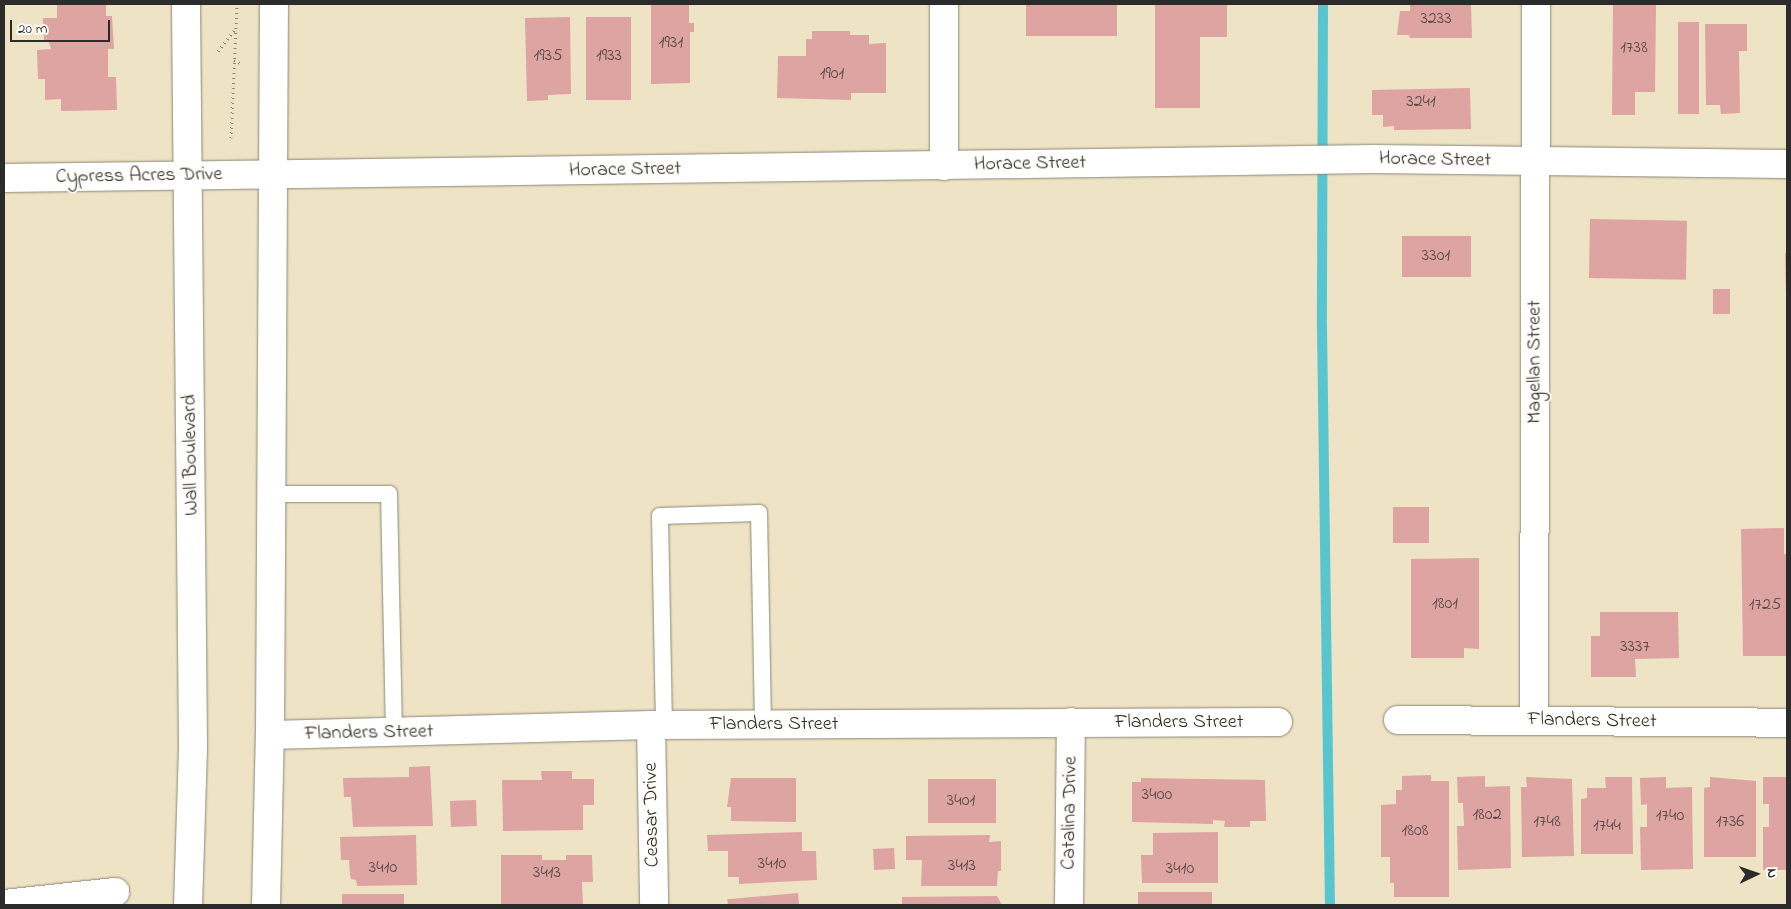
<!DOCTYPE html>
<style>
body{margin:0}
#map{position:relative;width:1791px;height:909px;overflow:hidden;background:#eee3c4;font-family:"Indie Flower",sans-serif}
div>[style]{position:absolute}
.stream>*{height:10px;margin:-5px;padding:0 5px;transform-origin:5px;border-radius:5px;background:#59c6cf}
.building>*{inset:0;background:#dda4a1;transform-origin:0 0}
.path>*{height:3px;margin-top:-1.5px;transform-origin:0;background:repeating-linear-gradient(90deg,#8c8778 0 1px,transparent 0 5px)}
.roads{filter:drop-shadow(0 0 1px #8c8778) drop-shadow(0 0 1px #8c8778)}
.service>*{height:16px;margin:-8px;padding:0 8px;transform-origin:8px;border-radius:8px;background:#fff}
.minor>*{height:28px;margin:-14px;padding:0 14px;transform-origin:14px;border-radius:14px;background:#fff}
.tertiary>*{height:28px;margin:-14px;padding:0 14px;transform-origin:14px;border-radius:14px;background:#fff}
span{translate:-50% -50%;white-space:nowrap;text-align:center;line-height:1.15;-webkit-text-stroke:4px #fdfcf7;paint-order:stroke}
.number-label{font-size:18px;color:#584948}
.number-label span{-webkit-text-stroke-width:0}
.street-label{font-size:20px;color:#2b2b2b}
.frame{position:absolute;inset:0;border:5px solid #2b2b2b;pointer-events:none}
.north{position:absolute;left:1731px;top:849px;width:50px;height:50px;-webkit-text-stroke:4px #fdfcf7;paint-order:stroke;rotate:87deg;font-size:14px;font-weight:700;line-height:20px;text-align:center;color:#2b2b2b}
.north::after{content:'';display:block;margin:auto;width:18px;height:22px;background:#2b2b2b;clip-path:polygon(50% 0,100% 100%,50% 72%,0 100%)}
.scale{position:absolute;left:10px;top:20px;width:100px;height:22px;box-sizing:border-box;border:2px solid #2b2b2b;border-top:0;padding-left:6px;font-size:15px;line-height:18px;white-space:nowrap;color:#2b2b2b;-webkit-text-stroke:4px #fdfcf7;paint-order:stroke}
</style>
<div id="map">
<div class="stream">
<div style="left:1323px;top:4px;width:323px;rotate:90.2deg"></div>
<div style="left:1322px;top:327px;width:578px;rotate:89.21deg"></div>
</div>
<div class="building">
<div style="clip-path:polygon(57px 4px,106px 4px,106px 16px,112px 16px,114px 49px,108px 49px,108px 77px,116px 77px,117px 110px,61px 111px,61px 99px,45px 100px,45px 79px,38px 79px,37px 50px,51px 49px,48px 40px,44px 40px,43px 18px,57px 18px)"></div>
<div style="clip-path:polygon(651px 4px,689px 4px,689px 23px,694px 23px,694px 32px,690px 32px,690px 83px,651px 84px)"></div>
<div style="left:1026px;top:4px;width:91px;height:32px"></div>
<div style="clip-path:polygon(1227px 4px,1227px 37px,1200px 37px,1200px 108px,1155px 108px,1155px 5px)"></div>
<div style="clip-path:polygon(1410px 4px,1471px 4px,1472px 38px,1410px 38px,1409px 35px,1397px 35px,1400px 11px,1410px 11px)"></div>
<div style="clip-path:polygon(1613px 5px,1656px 5px,1655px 92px,1635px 92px,1635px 115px,1612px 115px)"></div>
<div style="clip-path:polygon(570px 17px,571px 94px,548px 95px,548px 100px,527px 101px,525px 18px)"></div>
<div style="left:586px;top:17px;width:45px;height:83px"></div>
<div style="left:1678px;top:22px;width:21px;height:92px"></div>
<div style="clip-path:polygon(1705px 24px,1747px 24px,1747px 51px,1739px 51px,1740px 113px,1721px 114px,1720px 105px,1706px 105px)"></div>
<div style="clip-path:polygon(812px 31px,850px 31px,850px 35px,869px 35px,869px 44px,886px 43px,886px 93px,851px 93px,851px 100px,777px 98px,778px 56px,806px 56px,806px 39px,812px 39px)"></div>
<div style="clip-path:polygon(1470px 88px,1471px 129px,1394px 130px,1394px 126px,1383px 127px,1383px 115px,1372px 115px,1372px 90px)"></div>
<div style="left:1590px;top:219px;width:97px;height:59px;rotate:1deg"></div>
<div style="left:1402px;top:236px;width:69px;height:41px"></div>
<div style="clip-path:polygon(1785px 253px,1787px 253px,1787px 295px,1786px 295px)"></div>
<div style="left:1713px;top:289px;width:17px;height:25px"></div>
<div style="left:1429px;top:507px;width:36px;height:36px;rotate:90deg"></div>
<div style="clip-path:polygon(1784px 528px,1784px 554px,1787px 554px,1787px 656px,1743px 656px,1741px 529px)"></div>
<div style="clip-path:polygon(1479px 558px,1479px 649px,1464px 648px,1464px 658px,1411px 658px,1411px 559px)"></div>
<div style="clip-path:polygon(1600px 612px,1678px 612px,1679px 658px,1635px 659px,1636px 677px,1591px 677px,1591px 636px,1600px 636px)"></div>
<div style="clip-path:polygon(430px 766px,433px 826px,353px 827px,351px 797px,344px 797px,343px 778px,409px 777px,409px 767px)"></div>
<div style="clip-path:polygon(541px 771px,572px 771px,572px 779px,594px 779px,594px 805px,583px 805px,583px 830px,503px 831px,502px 780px,542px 780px)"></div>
<div style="clip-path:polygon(1431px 775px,1431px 781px,1449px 781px,1449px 897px,1394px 897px,1394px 883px,1390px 883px,1390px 857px,1381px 857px,1381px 805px,1396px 804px,1396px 790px,1402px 790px,1402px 776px)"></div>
<div style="clip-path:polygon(1485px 776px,1485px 787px,1510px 786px,1511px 868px,1458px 870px,1457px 826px,1464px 826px,1463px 803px,1458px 803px,1457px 777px)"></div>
<div style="clip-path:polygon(1526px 777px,1572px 779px,1574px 856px,1522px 857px,1521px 787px,1527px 787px)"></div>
<div style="clip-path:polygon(1605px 777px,1632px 777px,1633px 854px,1581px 854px,1581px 799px,1587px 798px,1587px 788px,1606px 788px)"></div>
<div style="clip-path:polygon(1666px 777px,1666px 788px,1692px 787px,1693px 869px,1641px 870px,1640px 827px,1647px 827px,1647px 804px,1641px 805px,1640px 778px)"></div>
<div style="clip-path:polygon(1710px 777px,1756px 781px,1756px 857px,1704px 857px,1704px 788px,1710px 787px)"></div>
<div style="clip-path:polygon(1763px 777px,1787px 777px,1787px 870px,1763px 870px,1763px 827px,1769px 827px,1769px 804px,1763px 804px)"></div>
<div style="clip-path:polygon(731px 778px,796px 778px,796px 822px,731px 821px,731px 807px,727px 807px)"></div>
<div style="clip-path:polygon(1141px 778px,1265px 780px,1266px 821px,1250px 821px,1250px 827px,1224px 827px,1225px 821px,1213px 820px,1213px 824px,1132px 822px,1132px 782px,1141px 782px)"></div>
<div style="left:928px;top:779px;width:68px;height:44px"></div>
<div style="left:476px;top:800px;width:26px;height:26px;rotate:88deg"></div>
<div style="clip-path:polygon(802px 832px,802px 851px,816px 851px,817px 880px,739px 884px,739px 877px,728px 877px,728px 851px,708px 851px,707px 835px)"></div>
<div style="clip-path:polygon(1218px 832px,1218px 883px,1142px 883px,1141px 855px,1153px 855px,1153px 833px)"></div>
<div style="clip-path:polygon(416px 835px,417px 885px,357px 886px,356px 880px,351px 879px,350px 875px,349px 860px,341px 860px,340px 837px)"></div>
<div style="clip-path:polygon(990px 835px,989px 842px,1001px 841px,1001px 871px,998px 871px,997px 886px,921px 886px,922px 860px,906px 860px,906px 836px)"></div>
<div style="left:894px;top:848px;width:21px;height:21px;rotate:87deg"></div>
<div style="clip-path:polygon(501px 855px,542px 855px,542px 860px,566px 860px,566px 855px,592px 855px,593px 882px,582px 882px,583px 905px,501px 905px)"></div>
<div style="left:1212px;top:892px;width:13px;height:74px;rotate:90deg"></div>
<div style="left:798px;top:893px;width:12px;height:71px;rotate:85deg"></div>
<div style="left:342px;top:894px;width:62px;height:11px"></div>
<div style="clip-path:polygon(997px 896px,1002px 905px,902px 905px,902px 897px)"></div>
</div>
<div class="path">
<div style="left:218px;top:51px;width:29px;rotate:-52deg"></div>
<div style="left:234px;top:60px;width:9px;rotate:27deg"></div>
<div style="left:231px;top:138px;width:134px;rotate:-87.4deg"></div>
</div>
<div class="roads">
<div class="service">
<div style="left:271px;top:494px;width:118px"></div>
<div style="left:389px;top:494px;width:238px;rotate:88.8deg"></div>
<div style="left:664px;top:725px;width:209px;rotate:-91.1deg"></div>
<div style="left:660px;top:516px;width:99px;rotate:-1.7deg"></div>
<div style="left:759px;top:513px;width:211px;rotate:88.9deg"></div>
</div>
<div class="minor">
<div style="left:944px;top:166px;width:162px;rotate:-90deg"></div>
<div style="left:4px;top:178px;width:1370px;rotate:-0.79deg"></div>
<div style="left:1374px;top:159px;width:413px;rotate:0.7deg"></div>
<div style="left:1398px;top:720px;width:389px;rotate:0.4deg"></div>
<div style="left:1534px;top:720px;width:716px;rotate:-89.84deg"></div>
<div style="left:651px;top:725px;width:180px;rotate:89deg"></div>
<div style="left:270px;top:735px;width:381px;rotate:-1.5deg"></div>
<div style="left:651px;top:725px;width:627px;rotate:-0.27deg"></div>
<div style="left:4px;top:904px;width:112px;rotate:-6.2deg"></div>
<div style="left:1069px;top:905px;width:183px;rotate:-89.4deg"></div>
</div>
<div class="tertiary">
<div style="left:186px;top:4px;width:744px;rotate:89.46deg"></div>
<div style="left:193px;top:748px;width:157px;rotate:91.8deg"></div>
<div style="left:266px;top:905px;width:170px;rotate:-88.7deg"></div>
<div style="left:270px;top:735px;width:731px;rotate:-89.69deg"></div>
</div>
</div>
<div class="number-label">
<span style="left:1436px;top:19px">3233</span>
<span style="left:671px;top:43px">1931</span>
<span style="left:1634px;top:48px">1738</span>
<span style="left:548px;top:56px">1935</span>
<span style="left:609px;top:56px">1933</span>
<span style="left:832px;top:74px">1901</span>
<span style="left:1421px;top:102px">3241</span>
<span style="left:1436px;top:256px">3301</span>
<span style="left:1445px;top:604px">1801</span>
<span style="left:1765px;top:605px">1725</span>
<span style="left:1635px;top:647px">3337</span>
<span style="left:1157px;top:795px">3400</span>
<span style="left:961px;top:801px">3401</span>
<span style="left:1487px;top:815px">1802</span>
<span style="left:1670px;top:816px">1740</span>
<span style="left:1547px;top:822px">1748</span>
<span style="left:1730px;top:822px">1736</span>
<span style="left:1607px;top:826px">1744</span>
<span style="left:1415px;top:831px">1808</span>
<span style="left:772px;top:864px">3410</span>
<span style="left:962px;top:866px">3413</span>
<span style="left:383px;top:868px">3410</span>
<span style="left:1180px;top:869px">3410</span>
<span style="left:547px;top:873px">3413</span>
</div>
<div class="street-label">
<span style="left:1435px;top:160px;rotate:1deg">Horace Street</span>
<span style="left:1030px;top:164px;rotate:-1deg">Horace Street</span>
<span style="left:625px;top:170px;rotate:-1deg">Horace Street</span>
<span style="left:139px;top:176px;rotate:-1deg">Cypress Acres Drive</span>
<span style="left:1535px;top:362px;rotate:-90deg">Magellan Street</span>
<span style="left:191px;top:455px;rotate:-91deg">Wall Boulevard</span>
<span style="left:1592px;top:721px;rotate:1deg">Flanders Street</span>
<span style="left:1179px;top:722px">Flanders Street</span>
<span style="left:774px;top:724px">Flanders Street</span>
<span style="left:369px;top:733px;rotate:-1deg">Flanders Street</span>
<span style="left:1070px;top:813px;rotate:-89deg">Catalina Drive</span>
<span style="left:652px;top:815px;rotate:-91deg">Ceasar Drive</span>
</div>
<div class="frame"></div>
<div class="north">N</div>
<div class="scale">20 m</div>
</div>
